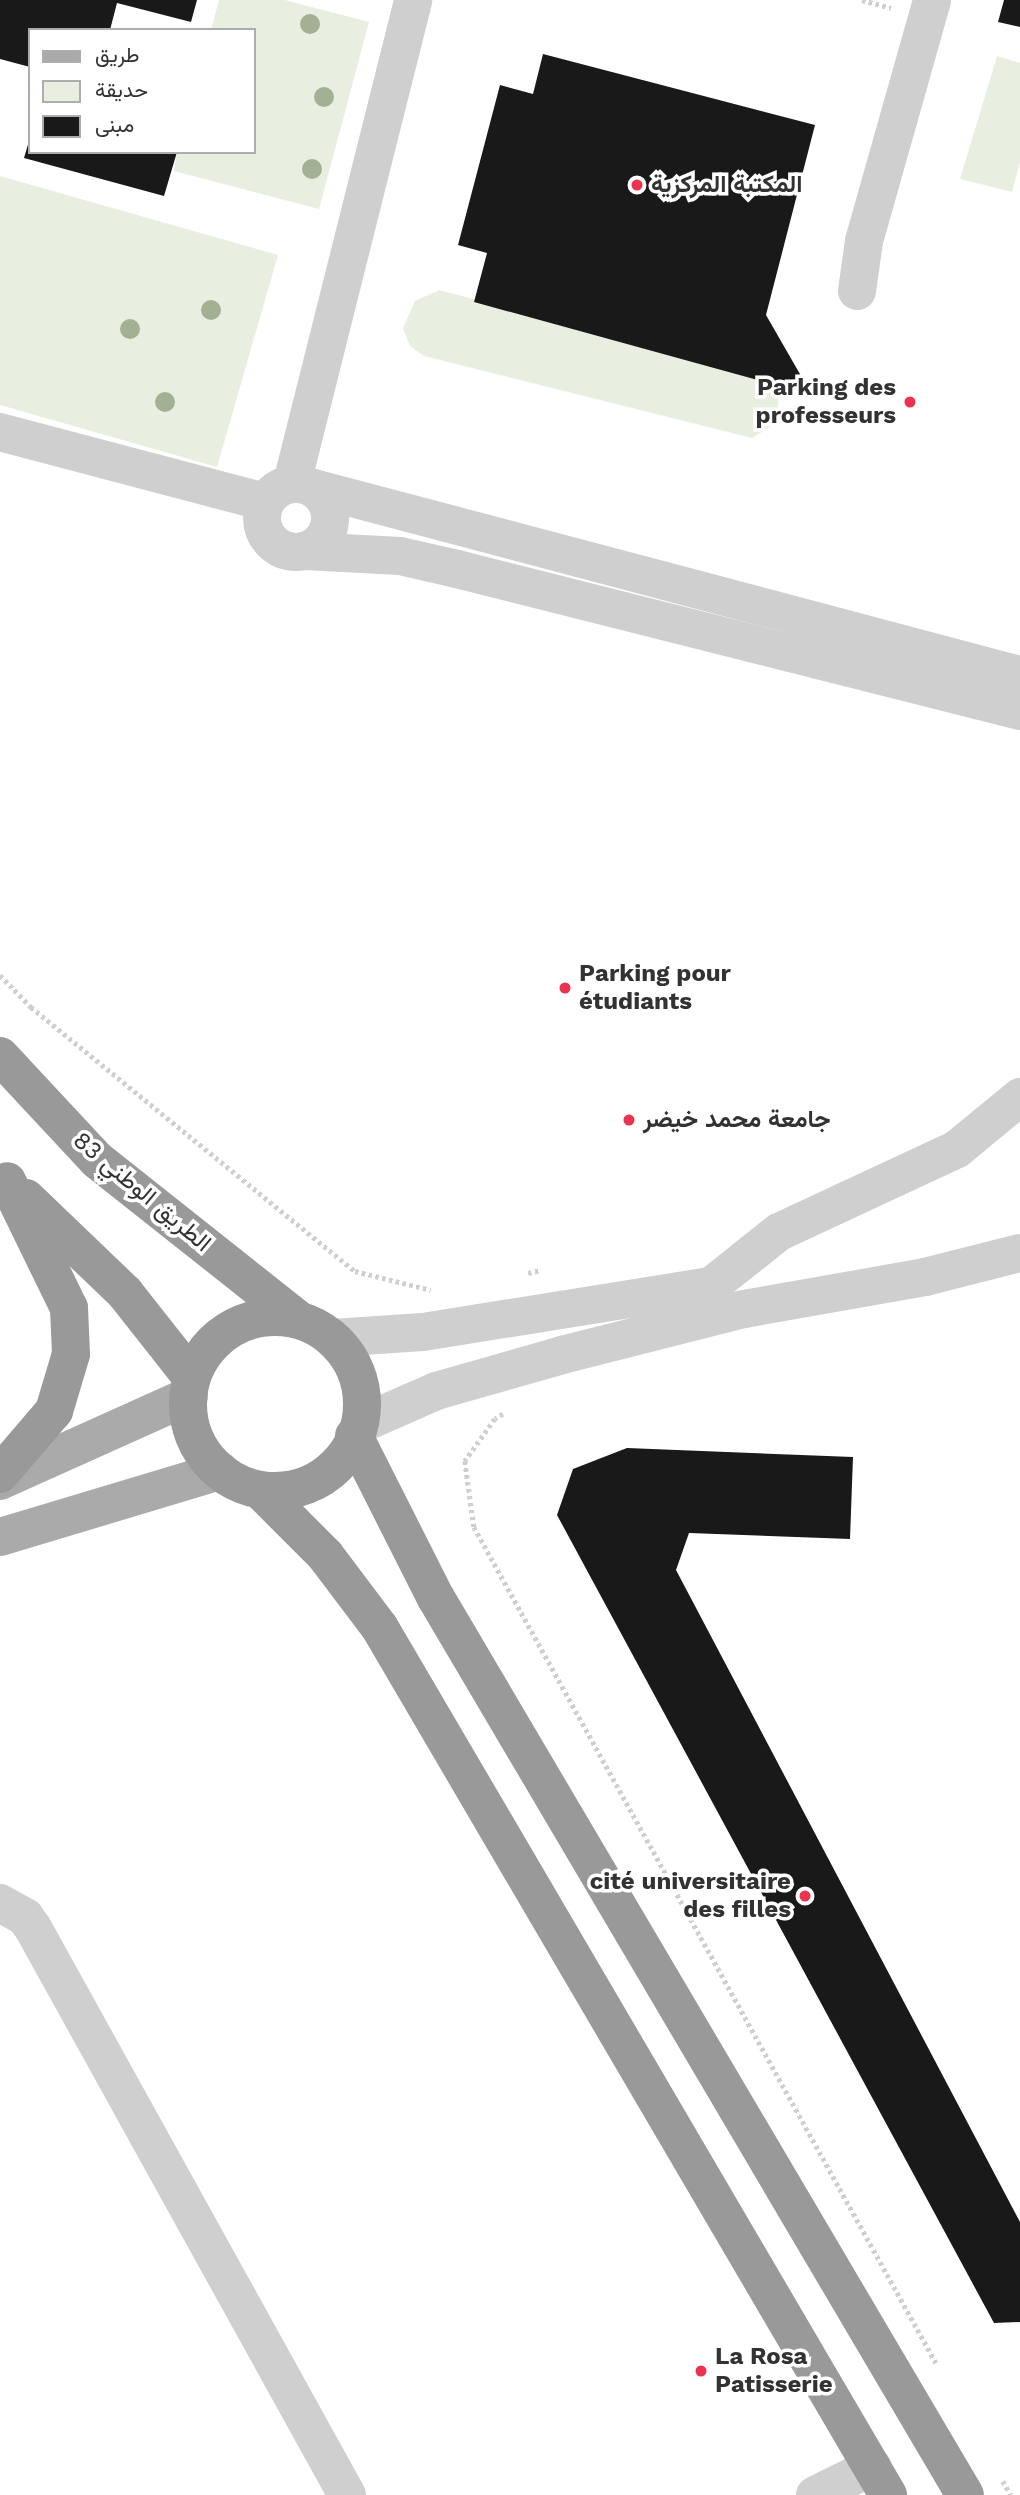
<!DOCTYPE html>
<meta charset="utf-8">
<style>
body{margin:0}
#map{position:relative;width:1020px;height:2495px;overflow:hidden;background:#fff;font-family:"Work Sans",Vazirmatn,sans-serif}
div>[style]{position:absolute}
.green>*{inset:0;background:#e9efe0}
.building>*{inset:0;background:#191919}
.path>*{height:4.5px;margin-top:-2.25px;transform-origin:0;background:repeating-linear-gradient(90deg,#cfcfcf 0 3.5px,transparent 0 7px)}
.minor>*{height:38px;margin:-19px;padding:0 19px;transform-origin:19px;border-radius:19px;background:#cfcfcf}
.minor>.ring{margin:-19px;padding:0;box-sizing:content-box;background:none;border:38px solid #cfcfcf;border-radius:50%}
.major>*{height:38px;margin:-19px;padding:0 19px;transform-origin:19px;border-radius:19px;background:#aaa}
.highway>*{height:38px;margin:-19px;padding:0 19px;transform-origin:19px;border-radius:19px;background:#999}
.highway>.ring{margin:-19px;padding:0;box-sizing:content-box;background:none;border:38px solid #999;border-radius:50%}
.trees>*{width:20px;height:20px;margin:-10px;border-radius:50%;background:#a4b094}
.dots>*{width:19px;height:19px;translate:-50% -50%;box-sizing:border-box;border:4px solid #fff;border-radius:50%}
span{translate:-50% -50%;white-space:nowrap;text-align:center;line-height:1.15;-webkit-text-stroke:7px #fff;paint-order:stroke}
.poi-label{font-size:24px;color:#323232;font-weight:700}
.left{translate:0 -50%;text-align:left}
.right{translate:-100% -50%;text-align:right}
.street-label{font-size:24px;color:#323232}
.legend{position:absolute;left:28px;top:28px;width:228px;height:126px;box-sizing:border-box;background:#fff;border:2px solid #adadad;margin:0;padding:9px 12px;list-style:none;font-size:21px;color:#323232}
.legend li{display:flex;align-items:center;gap:14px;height:35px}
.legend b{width:35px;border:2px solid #adadad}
</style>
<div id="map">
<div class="green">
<div style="clip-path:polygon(219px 0,285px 0,369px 22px,319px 209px,174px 171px,177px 152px,254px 152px,254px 30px,211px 30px)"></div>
<div style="clip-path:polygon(997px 56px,1020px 63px,1020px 162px,1012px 192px,960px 179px)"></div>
<div style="clip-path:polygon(0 176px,278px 255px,217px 467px,0 405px)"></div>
<div style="clip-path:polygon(439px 290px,763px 376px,779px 396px,776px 423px,752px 438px,424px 356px,410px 346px,403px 328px,415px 301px)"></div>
</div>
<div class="building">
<div style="clip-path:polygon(0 0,197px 0,191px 22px,117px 3px,110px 30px,30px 30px,30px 67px,0 59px)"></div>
<div style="clip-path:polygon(1004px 0,1020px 0,1020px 27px,998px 22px)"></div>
<div style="clip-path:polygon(543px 54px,815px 125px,766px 315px,812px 395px,474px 302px,487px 253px,458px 245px,500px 85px,533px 94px)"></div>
<div style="clip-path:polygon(29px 141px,30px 152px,177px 152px,164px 196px,24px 158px)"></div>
<div style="clip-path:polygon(627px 1448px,853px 1457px,850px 1539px,689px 1533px,676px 1570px,1020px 2222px,1020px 2322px,994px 2323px,557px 1515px,573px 1469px)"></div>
</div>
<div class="path">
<div style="left:862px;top:0;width:30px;rotate:15deg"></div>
<div style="left:0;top:975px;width:45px;rotate:45.9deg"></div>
<div style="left:31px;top:1007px;width:418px;rotate:39.2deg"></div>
<div style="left:355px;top:1271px;width:78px;rotate:14deg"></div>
<div style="left:528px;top:1273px;width:13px;rotate:-13deg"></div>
<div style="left:503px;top:1414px;width:9px;rotate:148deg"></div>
<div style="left:495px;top:1419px;width:52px;rotate:125.5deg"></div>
<div style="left:465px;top:1461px;width:67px;rotate:82.2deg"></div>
<div style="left:474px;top:1527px;width:955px;rotate:61.07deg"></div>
<div style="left:1003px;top:2481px;width:16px;rotate:60deg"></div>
</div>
<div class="minor">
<div style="left:857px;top:291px;width:50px;rotate:-82deg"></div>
<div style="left:864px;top:241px;width:250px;rotate:-74.2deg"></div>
<div style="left:0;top:432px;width:274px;rotate:14.8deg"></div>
<div style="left:292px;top:483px;width:498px;rotate:-75.9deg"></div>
<div class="ring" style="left:262px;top:484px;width:30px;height:30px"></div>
<div style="left:314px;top:488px;width:730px;rotate:14.84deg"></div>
<div style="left:305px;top:551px;width:95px;rotate:3deg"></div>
<div style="left:400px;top:556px;width:58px;rotate:12.8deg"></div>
<div style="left:457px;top:569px;width:581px;rotate:14.16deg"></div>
<div style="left:333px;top:1338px;width:90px;rotate:-3.8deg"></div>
<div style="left:423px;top:1332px;width:292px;rotate:-9.1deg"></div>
<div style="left:711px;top:1286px;width:87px;rotate:-38.5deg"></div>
<div style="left:779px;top:1232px;width:196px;rotate:-25deg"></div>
<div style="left:957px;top:1149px;width:82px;rotate:-39.5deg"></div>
<div style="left:361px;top:1424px;width:82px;rotate:-23.7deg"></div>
<div style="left:436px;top:1391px;width:131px;rotate:-15.9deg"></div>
<div style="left:562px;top:1355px;width:188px;rotate:-14.2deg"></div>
<div style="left:744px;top:1309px;width:184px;rotate:-10deg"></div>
<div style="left:925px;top:1277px;width:98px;rotate:-14.2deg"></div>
<div style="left:0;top:1903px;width:29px;rotate:29deg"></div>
<div style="left:25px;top:1917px;width:14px;rotate:54deg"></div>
<div style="left:33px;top:1928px;width:648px;rotate:61.02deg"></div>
<div style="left:815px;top:2495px;width:64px;rotate:-26.2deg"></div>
</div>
<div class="major">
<div style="left:0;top:1481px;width:207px;rotate:-24.2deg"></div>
<div style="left:0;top:1537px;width:230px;rotate:-16.7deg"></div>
</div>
<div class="highway">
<div style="left:0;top:1056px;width:142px;rotate:47deg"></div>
<div style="left:97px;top:1160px;width:253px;rotate:38.4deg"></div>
<div style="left:26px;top:1198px;width:137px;rotate:43.8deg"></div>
<div style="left:125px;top:1293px;width:107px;rotate:51.8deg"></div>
<div class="ring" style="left:188px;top:1317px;width:136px;height:136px"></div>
<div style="left:354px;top:1436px;width:182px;rotate:63.2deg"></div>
<div style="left:436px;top:1598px;width:1041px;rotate:59.47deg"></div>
<div style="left:0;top:1474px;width:83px;rotate:-49.4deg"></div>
<div style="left:54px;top:1411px;width:59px;rotate:-73.4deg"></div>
<div style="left:71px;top:1354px;width:46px;rotate:-92.5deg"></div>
<div style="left:69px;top:1308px;width:141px;rotate:-116deg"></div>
<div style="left:261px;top:1491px;width:91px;rotate:45deg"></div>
<div style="left:325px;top:1555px;width:91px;rotate:53deg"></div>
<div style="left:380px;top:1628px;width:1005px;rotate:59.63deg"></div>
</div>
<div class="trees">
<div style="left:310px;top:24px"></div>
<div style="left:324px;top:97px"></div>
<div style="left:312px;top:169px"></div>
<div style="left:211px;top:310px"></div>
<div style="left:130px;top:329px"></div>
<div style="left:165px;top:402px"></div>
</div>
<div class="dots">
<div style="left:637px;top:185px;background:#eb3251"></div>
<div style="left:910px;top:402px;background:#eb3251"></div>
<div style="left:565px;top:988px;background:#eb3251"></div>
<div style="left:629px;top:1120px;background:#eb3251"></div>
<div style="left:805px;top:1896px;background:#eb3251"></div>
<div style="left:701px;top:2371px;background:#eb3251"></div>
</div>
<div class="poi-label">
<span class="left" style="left:651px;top:185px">المكتبة المركزية</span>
<span class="right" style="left:896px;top:402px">Parking des<br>professeurs</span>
<span class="left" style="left:579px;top:988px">Parking pour<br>étudiants</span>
<span class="left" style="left:643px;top:1120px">جامعة محمد خيضر</span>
<span class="right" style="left:791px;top:1896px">cité universitaire<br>des filles</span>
<span class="left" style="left:715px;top:2371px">La Rosa<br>Patisserie</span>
</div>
<div class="street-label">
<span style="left:142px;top:1192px;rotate:40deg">الطريق الوطني 83</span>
</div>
<ul class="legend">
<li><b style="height:9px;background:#aaa"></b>طريق</li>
<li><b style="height:19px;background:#e9efe0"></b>حديقة</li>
<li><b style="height:19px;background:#191919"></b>مبنى</li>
</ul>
</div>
